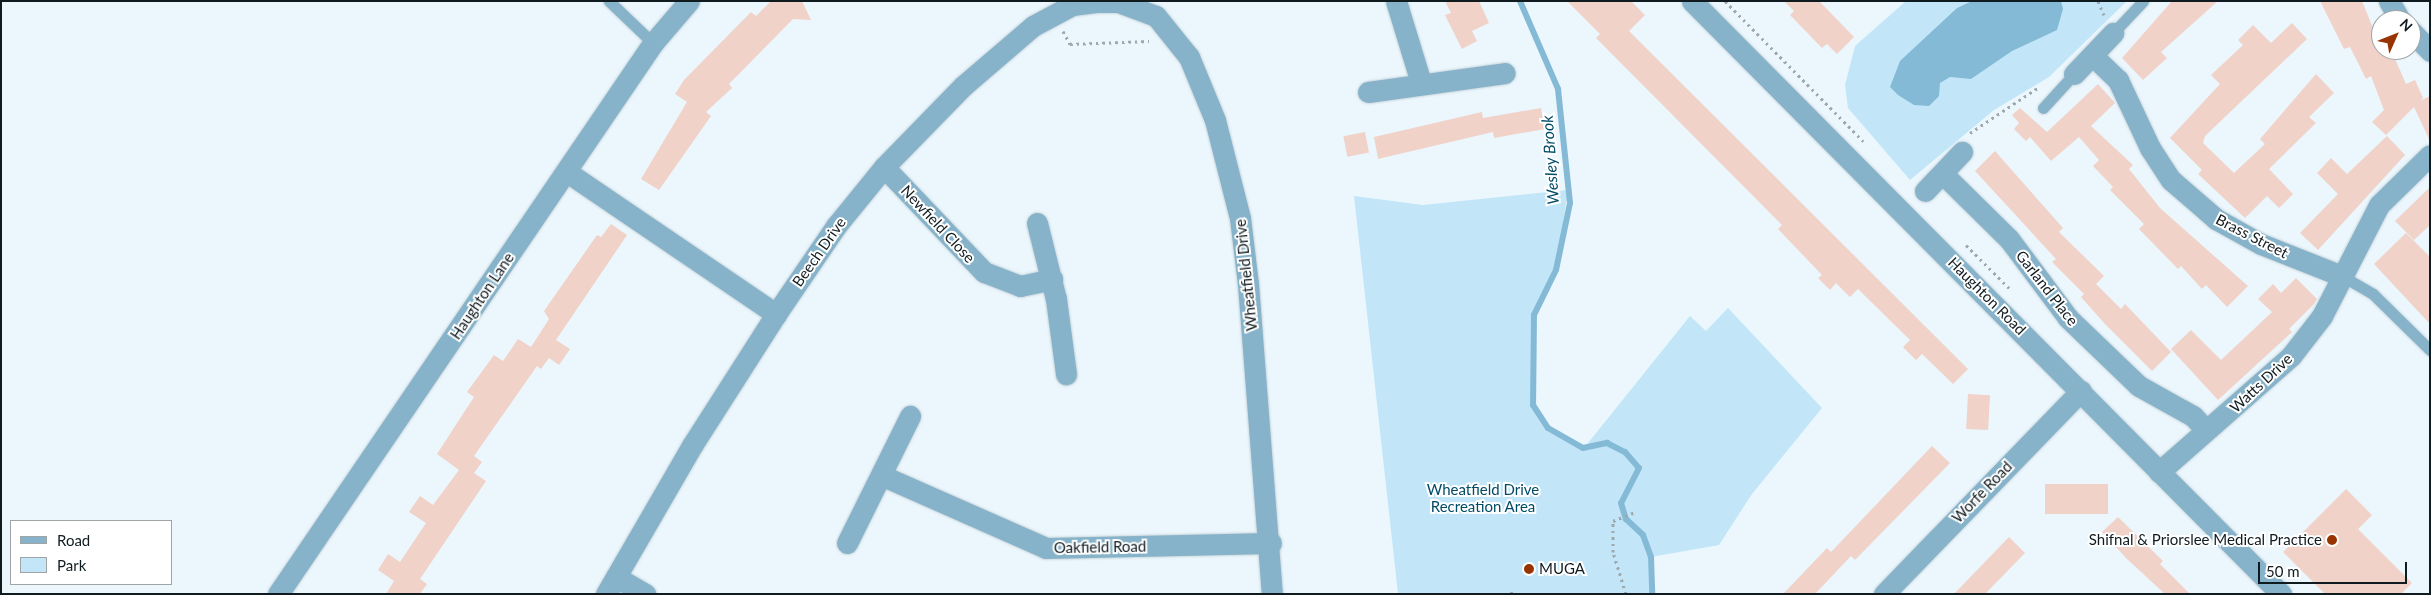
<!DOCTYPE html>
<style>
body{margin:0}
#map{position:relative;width:2431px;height:595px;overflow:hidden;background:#ebf7fd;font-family:Lato,sans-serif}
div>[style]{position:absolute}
.green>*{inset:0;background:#c2e6f8}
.water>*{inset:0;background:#85bad6}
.stream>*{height:6px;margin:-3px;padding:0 3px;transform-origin:3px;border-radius:3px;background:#85bad6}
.building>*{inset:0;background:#f0d2c8;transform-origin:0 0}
.path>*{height:3px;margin-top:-1.5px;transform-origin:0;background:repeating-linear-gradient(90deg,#9da9ae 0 2.5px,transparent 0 6.5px)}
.roads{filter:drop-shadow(0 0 1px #c8d4da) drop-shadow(0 0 1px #c8d4da)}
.lane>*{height:11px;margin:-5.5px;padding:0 5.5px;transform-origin:5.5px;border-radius:5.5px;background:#86b3c9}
.street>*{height:21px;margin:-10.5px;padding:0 10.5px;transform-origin:10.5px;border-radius:10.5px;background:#86b3c9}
.dots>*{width:14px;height:14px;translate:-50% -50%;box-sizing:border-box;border:2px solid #fff;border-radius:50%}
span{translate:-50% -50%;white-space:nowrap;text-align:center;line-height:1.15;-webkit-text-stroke:4px #fff;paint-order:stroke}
.street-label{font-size:15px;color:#101b20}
.park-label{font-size:15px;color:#004b66}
.poi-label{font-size:15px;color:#101b20}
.right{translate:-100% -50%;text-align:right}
.left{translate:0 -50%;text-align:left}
.water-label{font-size:16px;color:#004c67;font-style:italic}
.frame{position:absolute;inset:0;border:2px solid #101b20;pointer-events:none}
.legend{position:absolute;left:10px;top:520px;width:162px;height:65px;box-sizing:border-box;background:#fff;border:1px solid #9fa4a6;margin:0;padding:6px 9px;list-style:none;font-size:15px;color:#101b20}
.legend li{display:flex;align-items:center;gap:10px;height:25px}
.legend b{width:25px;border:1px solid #9fa4a6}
.north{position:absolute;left:2371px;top:10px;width:50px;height:50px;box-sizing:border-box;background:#fff;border:1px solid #9fa4a6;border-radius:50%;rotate:46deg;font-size:14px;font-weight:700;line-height:20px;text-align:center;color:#101b20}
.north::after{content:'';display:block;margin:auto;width:18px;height:22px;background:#983302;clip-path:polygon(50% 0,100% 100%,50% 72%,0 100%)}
.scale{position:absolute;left:2258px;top:562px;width:149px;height:22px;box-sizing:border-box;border:2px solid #101b20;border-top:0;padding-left:6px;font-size:15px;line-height:18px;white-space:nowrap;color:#101b20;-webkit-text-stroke:4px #fff;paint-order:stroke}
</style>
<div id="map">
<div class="green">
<div style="clip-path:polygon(1906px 1px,2127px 1px,2049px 77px,1994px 110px,1910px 180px,1848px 108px,1845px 85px,1855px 46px)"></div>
<div style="clip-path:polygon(1568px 190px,1556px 270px,1534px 315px,1533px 405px,1548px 428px,1584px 448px,1690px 316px,1706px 331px,1728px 308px,1822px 408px,1752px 494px,1719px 545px,1651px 557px,1652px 594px,1398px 594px,1354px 196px,1423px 205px)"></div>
</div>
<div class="water">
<div style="clip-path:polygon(1972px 1px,2061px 1px,2063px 9px,2057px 30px,2012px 51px,1971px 79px,1950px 77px,1940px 83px,1939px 96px,1929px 106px,1914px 105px,1898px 95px,1890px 87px,1900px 61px,1957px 8px)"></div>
</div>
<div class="stream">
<div style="left:1520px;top:1px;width:96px;rotate:66.6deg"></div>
<div style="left:1558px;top:89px;width:115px;rotate:84deg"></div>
<div style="left:1570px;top:203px;width:68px;rotate:101.8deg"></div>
<div style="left:1556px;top:270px;width:50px;rotate:116.1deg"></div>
<div style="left:1534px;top:315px;width:90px;rotate:90.6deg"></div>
<div style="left:1533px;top:405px;width:27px;rotate:57deg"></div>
<div style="left:1548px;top:428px;width:40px;rotate:29.7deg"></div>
<div style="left:1583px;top:448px;width:25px;rotate:-12deg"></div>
<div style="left:1607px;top:443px;width:20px;rotate:27deg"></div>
<div style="left:1625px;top:452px;width:21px;rotate:49deg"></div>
<div style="left:1639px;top:468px;width:39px;rotate:117deg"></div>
<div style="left:1621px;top:503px;width:17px;rotate:73deg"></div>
<div style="left:1626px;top:519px;width:23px;rotate:43deg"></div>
<div style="left:1643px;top:535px;width:23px;rotate:70deg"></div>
<div style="left:1651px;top:557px;width:37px;rotate:88deg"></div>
</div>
<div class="building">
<div style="clip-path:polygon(771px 1px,802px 1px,811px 20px,793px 19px,729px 84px,732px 88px,706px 112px,711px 116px,659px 190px,641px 179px,687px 102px,675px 94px,684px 80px,751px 12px,756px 16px)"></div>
<div style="clip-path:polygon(1445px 1px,1479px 1px,1489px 23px,1472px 31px,1477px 41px,1462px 49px,1445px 15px,1451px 13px)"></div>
<div style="clip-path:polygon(1567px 1px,1631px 1px,1645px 15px,1629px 31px,1968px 369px,1953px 384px,1922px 354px,1916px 360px,1903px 347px,1910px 340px,1858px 289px,1850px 297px,1836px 283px,1830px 290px,1818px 278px,1822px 275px,1778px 229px,1782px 225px,1596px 38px,1600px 34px)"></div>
<div style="clip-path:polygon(1784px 1px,1819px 1px,1854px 37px,1837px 54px,1827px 44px,1822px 48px,1790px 15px,1794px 11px)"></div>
<div style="clip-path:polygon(2172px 1px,2218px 1px,2161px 52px,2167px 58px,2143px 80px,2122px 58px)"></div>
<div style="clip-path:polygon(2320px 1px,2362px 1px,2384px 55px,2392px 52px,2406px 84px,2415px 80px,2423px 98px,2420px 101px,2430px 96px,2430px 141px,2414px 107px,2386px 135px,2372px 122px,2384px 110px,2371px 76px,2366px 79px,2350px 47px,2344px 49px)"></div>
<div style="clip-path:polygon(2292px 23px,2307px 39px,2205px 136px,2203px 143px,2234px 173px,2265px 144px,2260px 139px,2316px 74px,2334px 93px,2309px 117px,2316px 123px,2269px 169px,2293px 194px,2279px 208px,2267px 196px,2245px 218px,2198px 174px,2202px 170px,2170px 138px,2220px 84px,2211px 75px,2243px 45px,2238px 40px,2253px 25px,2271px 43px)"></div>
<div style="clip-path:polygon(2098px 84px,2115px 103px,2091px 126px,2133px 165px,2129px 169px,2160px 208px,2248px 286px,2227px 307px,2206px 285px,2202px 289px,2181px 266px,2178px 269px,2139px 229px,2144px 224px,2110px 190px,2113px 187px,2093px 166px,2099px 160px,2079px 137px,2051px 161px,2030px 137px,2026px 141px,2014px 129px,2019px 123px,2012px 115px,2020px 108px,2047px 132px)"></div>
<div style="clip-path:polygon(1541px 108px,1545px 129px,1494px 138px,1493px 132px,1378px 159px,1374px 137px,1482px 112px,1483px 118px)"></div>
<div style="left:1365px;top:132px;width:21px;height:22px;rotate:79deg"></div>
<div style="clip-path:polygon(2387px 136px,2405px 155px,2318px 250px,2300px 233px,2338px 194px,2317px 173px,2331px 158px,2347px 174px)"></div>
<div style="clip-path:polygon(1995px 151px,2063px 228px,2059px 232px,2104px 276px,2096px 284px,2121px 309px,2125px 304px,2171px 352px,2152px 371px,2105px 324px,2081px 297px,2084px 294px,2052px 262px,2056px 259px,1975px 171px)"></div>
<div style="clip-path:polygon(2430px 187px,2430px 225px,2414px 240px,2395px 221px)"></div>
<div style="clip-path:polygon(611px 224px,627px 235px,556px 340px,570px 349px,559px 365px,549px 358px,541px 369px,537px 366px,474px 456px,482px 462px,474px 473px,486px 481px,420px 579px,427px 584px,420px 594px,386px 594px,394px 581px,378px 570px,388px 554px,400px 562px,426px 523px,409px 512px,420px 496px,433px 505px,459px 470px,437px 454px,474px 397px,467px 392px,494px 355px,503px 361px,518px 339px,531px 347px,549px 319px,544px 311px,597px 235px,601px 237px)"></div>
<div style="clip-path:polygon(2406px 233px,2430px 257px,2430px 324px,2374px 264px)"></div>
<div style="clip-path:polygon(2296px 278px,2317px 299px,2314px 304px,2289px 329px,2292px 332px,2218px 400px,2171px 349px,2191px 330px,2221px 360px,2272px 312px,2258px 299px,2273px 284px,2281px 293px)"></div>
<div style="left:1968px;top:394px;width:22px;height:35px;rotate:3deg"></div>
<div style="clip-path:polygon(1932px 446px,1950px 463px,1855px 560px,1851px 556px,1815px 594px,1783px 594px,1827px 548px,1831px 552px)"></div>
<div style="left:2108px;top:484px;width:30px;height:63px;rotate:90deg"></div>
<div style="clip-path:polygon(2346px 489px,2372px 515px,2358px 529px,2412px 583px,2401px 594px,2325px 594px,2283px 552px)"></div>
<div style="clip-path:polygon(2118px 517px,2163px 561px,2160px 564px,2190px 594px,2165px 594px,2127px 559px,2102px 532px)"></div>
<div style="clip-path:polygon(2009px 537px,2025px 553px,1985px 594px,1954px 594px)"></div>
</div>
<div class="path">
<div style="left:1725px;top:1px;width:197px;rotate:45.4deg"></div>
<div style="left:2098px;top:1px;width:15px;rotate:67deg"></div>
<div style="left:1063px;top:31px;width:15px;rotate:62deg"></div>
<div style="left:1070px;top:44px;width:79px;rotate:-2.2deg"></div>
<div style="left:1970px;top:133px;width:83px;rotate:-33.7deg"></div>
<div style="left:1966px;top:245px;width:64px;rotate:45deg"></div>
<div style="left:1511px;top:594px;width:6px;rotate:-72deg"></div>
<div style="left:1626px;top:594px;width:44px;rotate:-107.2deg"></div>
<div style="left:1613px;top:552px;width:31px;rotate:-90deg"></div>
<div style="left:1613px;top:521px;width:22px;rotate:-22deg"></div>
</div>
<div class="roads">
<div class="lane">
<div style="left:609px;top:1px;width:61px;rotate:43.7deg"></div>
<div style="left:2113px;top:33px;width:44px;rotate:-46.8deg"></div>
<div style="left:2043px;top:108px;width:46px;rotate:-47.6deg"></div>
<div style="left:2342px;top:276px;width:36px;rotate:30deg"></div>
<div style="left:2373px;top:294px;width:80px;rotate:44.5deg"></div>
</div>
<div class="street">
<div style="left:1396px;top:1px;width:86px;rotate:73deg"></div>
<div style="left:1692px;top:1px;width:836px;rotate:45.19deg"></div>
<div style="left:2389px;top:1px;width:22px;rotate:60deg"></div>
<div style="left:2411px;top:31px;width:28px;rotate:46deg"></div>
<div style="left:2093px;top:56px;width:35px;rotate:44deg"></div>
<div style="left:2118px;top:80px;width:75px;rotate:64.8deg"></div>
<div style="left:2150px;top:148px;width:38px;rotate:57deg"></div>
<div style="left:2171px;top:180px;width:60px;rotate:40.9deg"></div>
<div style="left:2216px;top:219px;width:51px;rotate:29.1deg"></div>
<div style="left:2261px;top:244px;width:87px;rotate:21.6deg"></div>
<div style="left:2074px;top:74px;width:57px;rotate:-46.4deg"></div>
<div style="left:1368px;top:92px;width:138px;rotate:-7.9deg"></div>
<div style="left:884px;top:167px;width:145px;rotate:46.4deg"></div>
<div style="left:984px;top:272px;width:39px;rotate:21deg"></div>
<div style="left:1020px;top:286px;width:33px;rotate:-12deg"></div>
<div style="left:567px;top:172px;width:253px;rotate:34.2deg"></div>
<div style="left:1943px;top:174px;width:93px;rotate:44.6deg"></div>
<div style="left:2009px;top:239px;width:99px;rotate:53.2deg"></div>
<div style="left:2068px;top:318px;width:98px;rotate:43.8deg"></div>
<div style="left:2139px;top:386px;width:62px;rotate:29.1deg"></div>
<div style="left:2193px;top:416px;width:18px;rotate:47deg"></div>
<div style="left:1925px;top:191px;width:54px;rotate:-46.5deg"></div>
<div style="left:1037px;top:223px;width:78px;rotate:76deg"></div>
<div style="left:1056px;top:299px;width:76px;rotate:82.4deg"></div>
<div style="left:2159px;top:472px;width:176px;rotate:-41.3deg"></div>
<div style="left:2291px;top:356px;width:51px;rotate:-52.2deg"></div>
<div style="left:2322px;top:316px;width:125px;rotate:-62.8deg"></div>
<div style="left:2379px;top:205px;width:71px;rotate:-44.4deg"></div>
<div style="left:883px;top:476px;width:178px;rotate:23.8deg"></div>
<div style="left:1046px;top:548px;width:225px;rotate:-1.3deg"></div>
<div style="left:847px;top:543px;width:142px;rotate:-63.6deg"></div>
<div style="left:616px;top:577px;width:34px;rotate:30deg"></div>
<div style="left:278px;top:594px;width:667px;rotate:-55.76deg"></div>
<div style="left:653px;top:43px;width:55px;rotate:-49.4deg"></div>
<div style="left:606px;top:594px;width:173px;rotate:-59.9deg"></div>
<div style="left:693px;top:444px;width:154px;rotate:-57.4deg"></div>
<div style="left:776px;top:314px;width:107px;rotate:-55.7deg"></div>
<div style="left:836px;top:226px;width:76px;rotate:-50.9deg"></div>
<div style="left:884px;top:167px;width:113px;rotate:-45.7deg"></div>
<div style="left:963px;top:86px;width:92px;rotate:-40.6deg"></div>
<div style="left:1033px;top:26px;width:44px;rotate:-28.3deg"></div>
<div style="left:1072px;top:5px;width:24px;rotate:-7deg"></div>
<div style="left:1096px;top:2px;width:22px"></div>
<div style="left:1118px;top:2px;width:40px;rotate:20.2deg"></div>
<div style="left:1156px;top:16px;width:53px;rotate:51.2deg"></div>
<div style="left:1189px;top:57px;width:68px;rotate:67.6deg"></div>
<div style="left:1215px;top:120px;width:101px;rotate:75.7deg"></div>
<div style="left:1240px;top:218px;width:66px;rotate:83.1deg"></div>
<div style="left:1248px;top:284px;width:311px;rotate:85.6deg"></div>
<div style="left:1884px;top:594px;width:283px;rotate:-45.9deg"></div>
</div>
</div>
<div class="dots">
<div style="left:2332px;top:540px;background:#983302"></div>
<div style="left:1529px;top:569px;background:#983302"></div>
</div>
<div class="street-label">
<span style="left:938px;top:224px;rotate:47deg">Newfield Close</span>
<span style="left:2252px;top:236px;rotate:27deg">Brass Street</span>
<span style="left:819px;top:252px;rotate:-55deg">Beech Drive</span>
<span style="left:1246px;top:275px;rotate:-96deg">Wheatfield Drive</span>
<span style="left:2047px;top:288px;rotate:52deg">Garland Place</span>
<span style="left:482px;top:296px;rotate:-56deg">Haughton Lane</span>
<span style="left:1987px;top:296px;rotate:45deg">Haughton Road</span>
<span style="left:2261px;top:383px;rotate:-43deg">Watts Drive</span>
<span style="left:1982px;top:492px;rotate:-46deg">Worfe Road</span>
<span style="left:1100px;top:547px;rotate:-1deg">Oakfield Road</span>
</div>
<div class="park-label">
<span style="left:1483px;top:498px">Wheatfield Drive<br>Recreation Area</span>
</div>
<div class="poi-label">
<span class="right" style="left:2322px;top:540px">Shifnal &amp; Priorslee Medical Practice</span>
<span class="left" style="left:1539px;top:569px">MUGA</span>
</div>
<div class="water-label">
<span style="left:1550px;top:160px;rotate:-94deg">Wesley Brook</span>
</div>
<div class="frame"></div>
<ul class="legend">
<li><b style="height:6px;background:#86b3c9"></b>Road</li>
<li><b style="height:14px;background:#c2e6f8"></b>Park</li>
</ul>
<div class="north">N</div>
<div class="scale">50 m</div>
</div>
